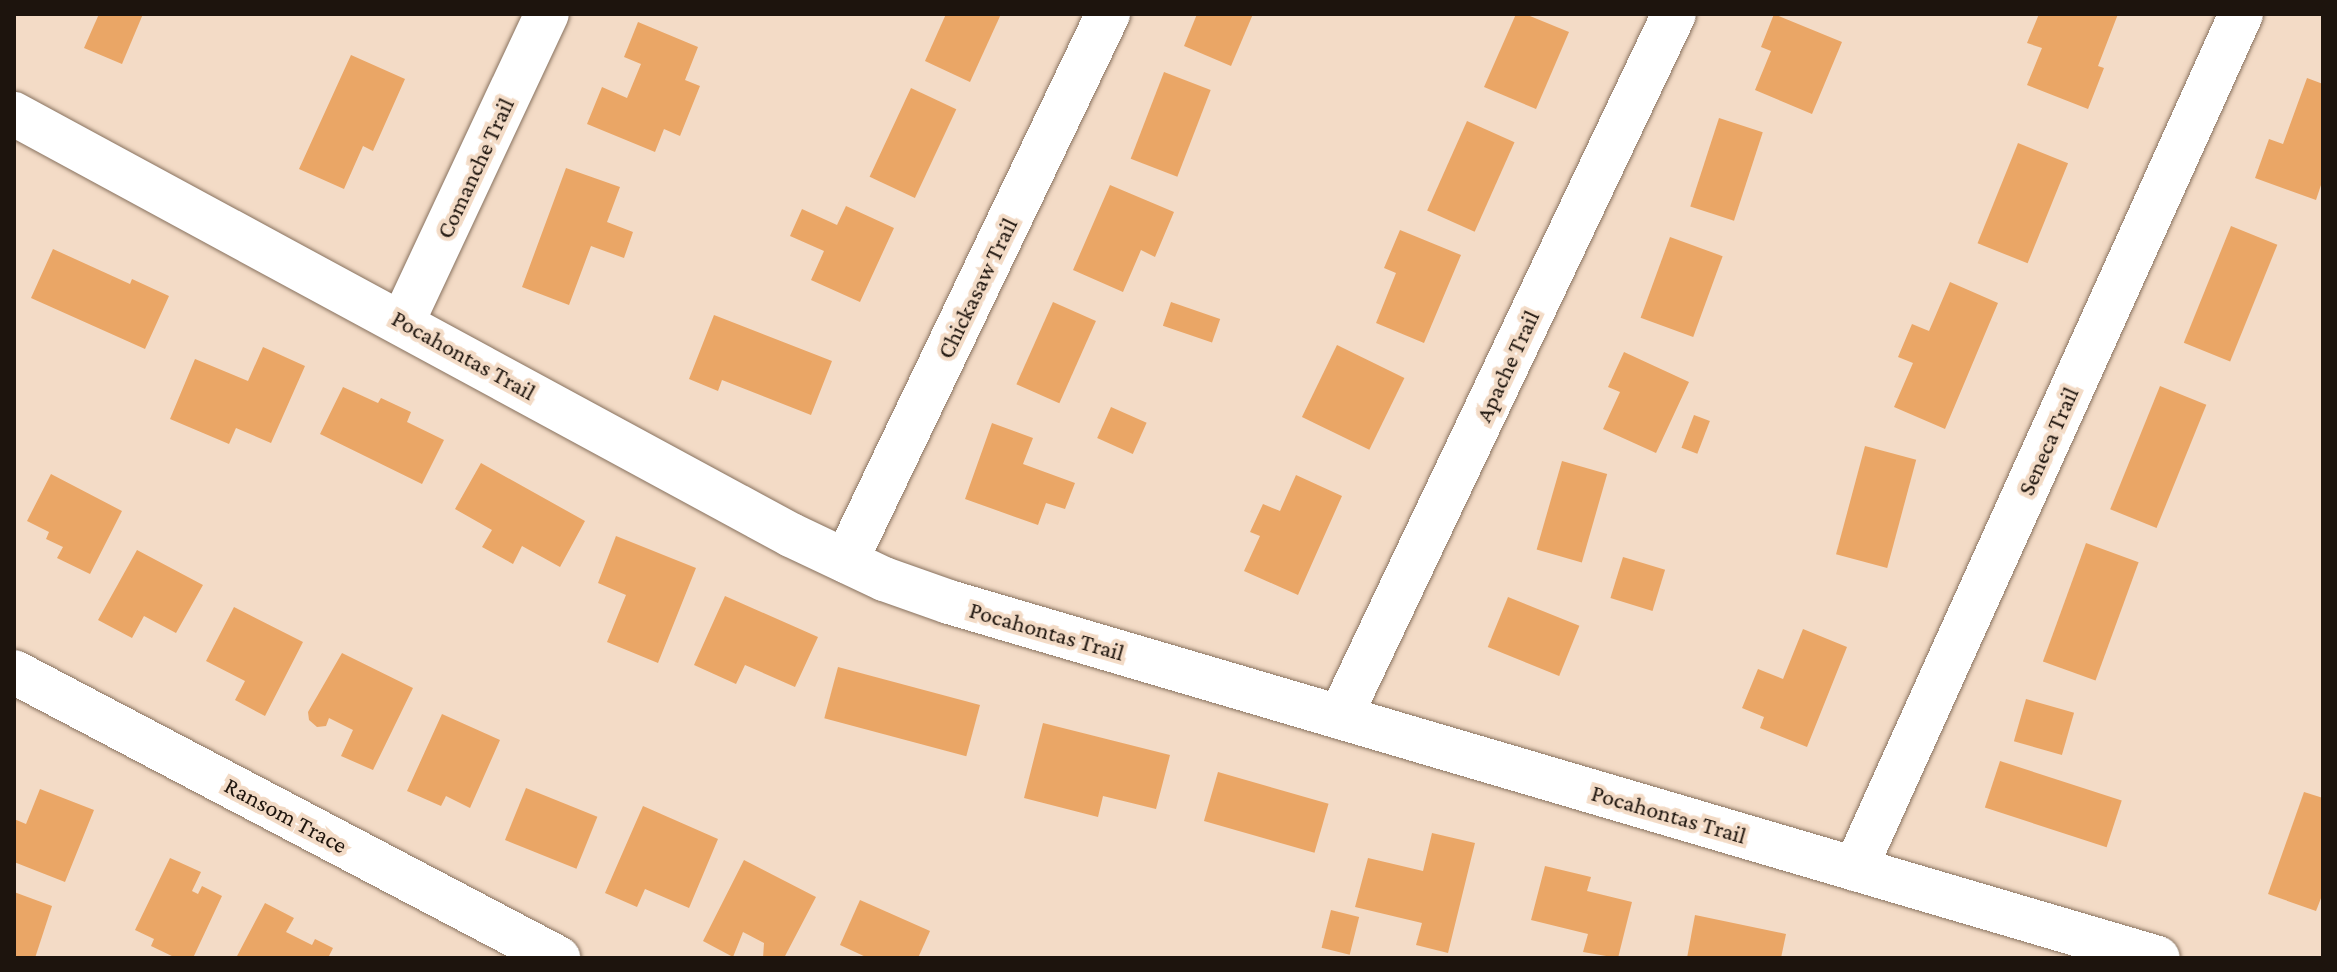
<!DOCTYPE html>
<style>
body{margin:0}
#map{position:relative;width:2337px;height:972px;overflow:hidden;background:#f3dbc6;font-family:"Crimson Pro",serif}
div>[style]{position:absolute}
.building>*{inset:0;background:#eaa666;transform-origin:0 0}
.roads{filter:drop-shadow(0 0 2px #88725f) drop-shadow(0 0 2px #88725f)}
.minor>*{height:44px;margin:-22px;padding:0 22px;transform-origin:22px;border-radius:22px;background:#fff}
span{translate:-50% -50%;white-space:nowrap;text-align:center;line-height:1.15;-webkit-text-stroke:8px #f3dbc6;paint-order:stroke}
.street-label{font-size:24px;color:#1d140d}
.frame{position:absolute;inset:0;border:16px solid #1d140d;pointer-events:none}
</style>
<div id="map">
<div class="building">
<div style="clip-path:polygon(99px 14px,143px 14px,122px 64px,84px 48px)"></div>
<div style="clip-path:polygon(946px 14px,1001px 14px,970px 82px,925px 61px)"></div>
<div style="clip-path:polygon(1197px 14px,1253px 14px,1231px 66px,1184px 46px)"></div>
<div style="clip-path:polygon(1516px 14px,1525px 14px,1569px 32px,1536px 109px,1484px 87px)"></div>
<div style="clip-path:polygon(1774px 14px,1842px 42px,1812px 114px,1755px 90px,1771px 51px,1761px 47px)"></div>
<div style="clip-path:polygon(2039px 14px,2118px 14px,2098px 66px,2104px 68px,2088px 109px,2027px 85px,2042px 48px,2027px 43px)"></div>
<div style="clip-path:polygon(638px 22px,698px 47px,685px 80px,700px 86px,680px 136px,664px 129px,655px 152px,587px 124px,602px 87px,627px 98px,641px 64px,624px 57px)"></div>
<div style="clip-path:polygon(351px 55px,405px 79px,373px 151px,363px 146px,344px 189px,299px 169px)"></div>
<div style="left:1164px;top:72px;width:50px;height:93px;rotate:21deg"></div>
<div style="clip-path:polygon(2307px 78px,2323px 84px,2323px 179px,2316px 200px,2255px 178px,2269px 139px,2283px 144px)"></div>
<div style="left:911px;top:88px;width:50px;height:98px;rotate:25deg"></div>
<div style="left:1719px;top:118px;width:46px;height:93px;rotate:18deg"></div>
<div style="left:1467px;top:121px;width:52px;height:98px;rotate:24deg"></div>
<div style="left:2018px;top:143px;width:54px;height:108px;rotate:22deg"></div>
<div style="clip-path:polygon(566px 168px,620px 187px,607px 222px,633px 232px,624px 258px,591px 246px,569px 305px,522px 287px)"></div>
<div style="clip-path:polygon(1110px 185px,1174px 212px,1155px 257px,1141px 250px,1123px 292px,1073px 270px)"></div>
<div style="clip-path:polygon(846px 206px,894px 228px,860px 302px,811px 280px,824px 251px,790px 236px,802px 209px,837px 225px)"></div>
<div style="left:2231px;top:226px;width:50px;height:126px;rotate:22deg"></div>
<div style="clip-path:polygon(1400px 230px,1461px 255px,1424px 343px,1376px 323px,1396px 273px,1384px 268px)"></div>
<div style="left:1670px;top:237px;width:56px;height:86px;rotate:20deg"></div>
<div style="clip-path:polygon(53px 249px,130px 284px,132px 279px,169px 296px,145px 349px,31px 298px)"></div>
<div style="clip-path:polygon(1950px 282px,1998px 303px,1945px 429px,1894px 407px,1913px 363px,1898px 357px,1912px 324px,1929px 331px)"></div>
<div style="left:1053px;top:302px;width:47px;height:90px;rotate:24deg"></div>
<div style="left:1171px;top:302px;width:52px;height:25px;rotate:19deg"></div>
<div style="clip-path:polygon(714px 315px,832px 361px,811px 415px,722px 380px,718px 391px,689px 379px)"></div>
<div style="left:1337px;top:345px;width:75px;height:80px;rotate:26deg"></div>
<div style="clip-path:polygon(263px 347px,305px 366px,271px 443px,236px 428px,229px 444px,170px 419px,195px 359px,248px 381px)"></div>
<div style="clip-path:polygon(1624px 352px,1689px 382px,1656px 453px,1603px 429px,1620px 392px,1608px 387px)"></div>
<div style="left:2160px;top:386px;width:50px;height:133px;rotate:22deg"></div>
<div style="clip-path:polygon(343px 387px,378px 403px,381px 398px,411px 412px,407px 422px,444px 440px,422px 484px,320px 434px)"></div>
<div style="left:1111px;top:407px;width:39px;height:34px;rotate:24deg"></div>
<div style="left:1694px;top:415px;width:17px;height:35px;rotate:21deg"></div>
<div style="clip-path:polygon(992px 423px,1033px 438px,1023px 464px,1075px 483px,1065px 509px,1046px 503px,1038px 525px,965px 499px)"></div>
<div style="left:1865px;top:446px;width:53px;height:112px;rotate:15deg"></div>
<div style="left:1562px;top:461px;width:47px;height:92px;rotate:16deg"></div>
<div style="clip-path:polygon(481px 463px,585px 521px,560px 567px,522px 546px,513px 564px,482px 547px,492px 530px,455px 509px)"></div>
<div style="clip-path:polygon(51px 474px,122px 511px,90px 574px,57px 558px,63px 547px,46px 539px,49px 532px,27px 521px)"></div>
<div style="clip-path:polygon(1296px 475px,1342px 496px,1298px 595px,1244px 571px,1260px 536px,1250px 532px,1263px 504px,1280px 511px)"></div>
<div style="clip-path:polygon(616px 536px,696px 568px,658px 663px,607px 642px,626px 595px,598px 583px)"></div>
<div style="left:2086px;top:543px;width:56px;height:126px;rotate:20deg"></div>
<div style="clip-path:polygon(137px 550px,203px 585px,176px 633px,144px 616px,132px 638px,98px 620px)"></div>
<div style="left:1623px;top:557px;width:44px;height:43px;rotate:17deg"></div>
<div style="clip-path:polygon(725px 596px,818px 637px,795px 687px,745px 665px,736px 684px,694px 665px)"></div>
<div style="left:1508px;top:597px;width:77px;height:54px;rotate:22deg"></div>
<div style="clip-path:polygon(234px 607px,303px 642px,265px 716px,235px 700px,245px 681px,206px 661px)"></div>
<div style="clip-path:polygon(1803px 629px,1847px 647px,1807px 747px,1760px 728px,1764px 717px,1742px 708px,1758px 669px,1783px 679px)"></div>
<div style="clip-path:polygon(342px 653px,413px 688px,373px 770px,341px 756px,353px 730px,329px 718px,326px 726px,317px 727px,309px 720px,308px 712px)"></div>
<div style="left:838px;top:667px;width:147px;height:53px;rotate:15deg"></div>
<div style="left:2026px;top:699px;width:50px;height:44px;rotate:16deg"></div>
<div style="clip-path:polygon(442px 714px,500px 740px,470px 808px,446px 796px,441px 806px,407px 791px)"></div>
<div style="clip-path:polygon(1043px 723px,1170px 755px,1156px 809px,1103px 796px,1098px 817px,1024px 798px)"></div>
<div style="left:2000px;top:761px;width:128px;height:49px;rotate:18deg"></div>
<div style="left:1218px;top:772px;width:115px;height:51px;rotate:16deg"></div>
<div style="left:526px;top:788px;width:77px;height:56px;rotate:22deg"></div>
<div style="clip-path:polygon(40px 789px,94px 810px,65px 882px,14px 862px,14px 819px,26px 824px)"></div>
<div style="clip-path:polygon(2304px 792px,2323px 798px,2323px 893px,2316px 911px,2268px 894px)"></div>
<div style="clip-path:polygon(643px 806px,718px 839px,689px 908px,645px 889px,637px 907px,605px 893px)"></div>
<div style="clip-path:polygon(1432px 833px,1475px 843px,1448px 953px,1416px 945px,1422px 923px,1355px 907px,1368px 858px,1423px 871px)"></div>
<div style="clip-path:polygon(170px 858px,201px 872px,192px 891px,198px 894px,202px 886px,222px 896px,193px 958px,176px 958px,151px 946px,154px 939px,135px 930px)"></div>
<div style="clip-path:polygon(744px 860px,816px 897px,784px 958px,763px 958px,764px 943px,743px 932px,733px 957px,703px 941px)"></div>
<div style="clip-path:polygon(1545px 866px,1591px 877px,1587px 891px,1632px 902px,1618px 958px,1583px 952px,1588px 934px,1531px 920px)"></div>
<div style="clip-path:polygon(14px 892px,52px 906px,35px 958px,14px 958px)"></div>
<div style="clip-path:polygon(860px 900px,930px 931px,918px 958px,868px 958px,840px 945px)"></div>
<div style="clip-path:polygon(265px 903px,294px 918px,286px 932px,312px 945px,315px 939px,333px 948px,328px 958px,236px 958px)"></div>
<div style="left:1331px;top:910px;width:29px;height:39px;rotate:14deg"></div>
<div style="clip-path:polygon(1695px 915px,1786px 934px,1781px 958px,1687px 958px)"></div>
</div>
<div class="roads">
<div class="minor">
<div style="left:14px;top:114px;width:884px;rotate:28.45deg"></div>
<div style="left:791px;top:535px;width:103px;rotate:25.3deg"></div>
<div style="left:884px;top:579px;width:69px;rotate:19.5deg"></div>
<div style="left:949px;top:602px;width:1260px;rotate:16.41deg"></div>
<div style="left:403px;top:321px;width:339px;rotate:-64.9deg"></div>
<div style="left:846px;top:561px;width:607px;rotate:-64.41deg"></div>
<div style="left:14px;top:672px;width:615px;rotate:27.73deg"></div>
<div style="left:1340px;top:717px;width:778px;rotate:-64.59deg"></div>
<div style="left:1855px;top:869px;width:938px;rotate:-65.7deg"></div>
</div>
</div>
<div class="street-label">
<span style="left:475px;top:168px;rotate:-65deg">Comanche Trail</span>
<span style="left:977px;top:288px;rotate:-64deg">Chickasaw Trail</span>
<span style="left:464px;top:355px;rotate:29deg">Pocahontas Trail</span>
<span style="left:1507px;top:366px;rotate:-65deg">Apache Trail</span>
<span style="left:2048px;top:441px;rotate:-66deg">Seneca Trail</span>
<span style="left:1047px;top:631px;rotate:16deg">Pocahontas Trail</span>
<span style="left:1669px;top:814px;rotate:16deg">Pocahontas Trail</span>
<span style="left:286px;top:815px;rotate:28deg">Ransom Trace</span>
</div>
<div class="frame"></div>
</div>
